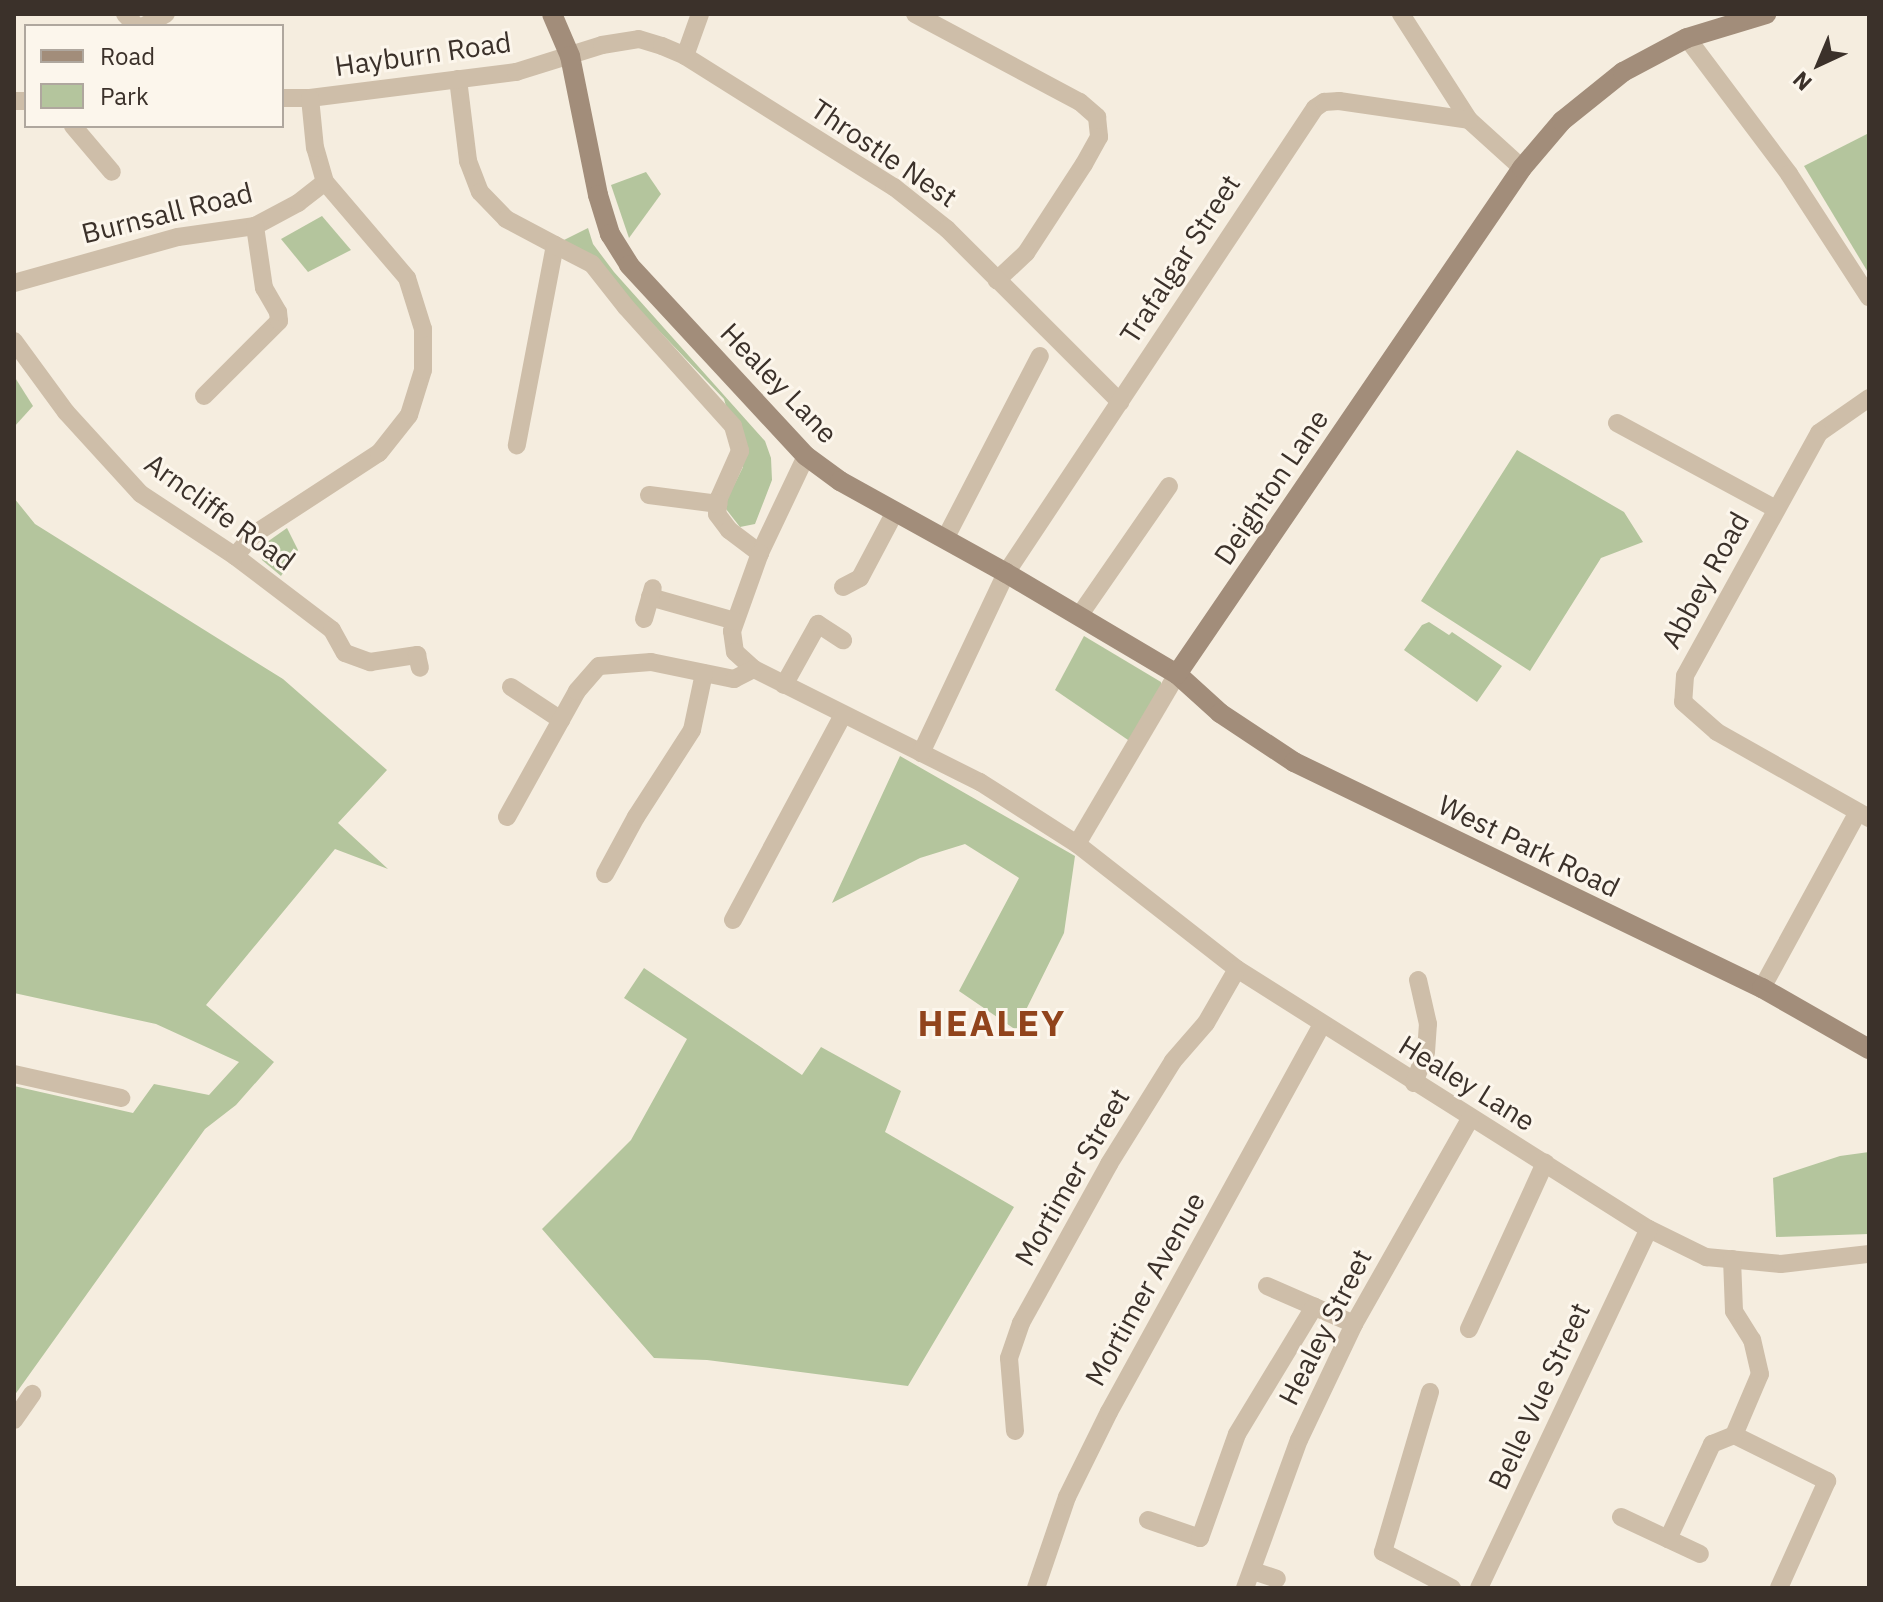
<!DOCTYPE html>
<style>
body{margin:0}
#map{position:relative;width:1883px;height:1602px;overflow:hidden;background:#f5eddf;font-family:"IBM Plex Sans",sans-serif}
div>[style]{position:absolute}
.green>*{inset:0;background:#b4c59d}
.street>*{height:18px;margin:-9px;padding:0 9px;transform-origin:9px;border-radius:9px;background:#cebea9}
.secondary>*{height:20px;margin:-10px;padding:0 10px;transform-origin:10px;border-radius:10px;background:#a28d7a}
span{translate:-50% -50%;white-space:nowrap;text-align:center;line-height:1.15;-webkit-text-stroke:6px #fcf6ec;paint-order:stroke}
.street-label{font-size:28px;color:#3b312a}
.district-label{font-size:36px;color:#91441c;font-weight:700;letter-spacing:2px}
.frame{position:absolute;inset:0;border:16px solid #3b312a;pointer-events:none}
.legend{position:absolute;left:24px;top:24px;width:260px;height:104px;box-sizing:border-box;background:#fcf6ec;border:2px solid #afa79e;margin:0;padding:10px 14px;list-style:none;font-size:24px;color:#3b312a}
.legend li{display:flex;align-items:center;gap:16px;height:40px}
.legend b{width:40px;border:2px solid #afa79e}
.north{position:absolute;left:1779px;top:24px;width:80px;height:80px;-webkit-text-stroke:6px #fcf6ec;paint-order:stroke;rotate:224deg;font-size:22px;font-weight:700;line-height:32px;text-align:center;color:#3b312a}
.north::after{content:'';display:block;margin:auto;width:28px;height:36px;background:#3b312a;clip-path:polygon(50% 0,100% 100%,50% 72%,0 100%)}
</style>
<div id="map">
<div class="green">
<div style="clip-path:polygon(1869px 133px,1869px 274px,1804px 166px)"></div>
<div style="clip-path:polygon(646px 172px,661px 194px,629px 238px,611px 185px)"></div>
<div style="clip-path:polygon(322px 216px,351px 250px,308px 272px,281px 239px)"></div>
<div style="clip-path:polygon(588px 228px,593px 244px,614px 272px,765px 441px,771px 458px,772px 480px,755px 524px,740px 527px,726px 509px,726px 501px,743px 467px,724px 399px,644px 315px,562px 241px)"></div>
<div style="clip-path:polygon(14px 376px,33px 406px,14px 427px)"></div>
<div style="clip-path:polygon(1517px 450px,1624px 512px,1643px 542px,1601px 558px,1530px 671px,1421px 601px)"></div>
<div style="clip-path:polygon(14px 498px,35px 524px,283px 679px,387px 770px,338px 823px,388px 869px,335px 849px,206px 1005px,274px 1062px,236px 1105px,205px 1129px,14px 1396px,14px 1086px,133px 1113px,154px 1084px,209px 1095px,239px 1062px,156px 1024px,14px 993px)"></div>
<div style="clip-path:polygon(287px 528px,298px 550px,281px 576px,262px 560px,260px 547px)"></div>
<div style="clip-path:polygon(1429px 622px,1449px 635px,1452px 632px,1502px 666px,1477px 702px,1404px 650px,1422px 625px)"></div>
<div style="clip-path:polygon(1084px 636px,1161px 682px,1161px 691px,1131px 742px,1055px 690px)"></div>
<div style="clip-path:polygon(900px 756px,1075px 856px,1064px 933px,1016px 1030px,959px 991px,1019px 878px,965px 844px,920px 858px,832px 903px)"></div>
<div style="clip-path:polygon(644px 968px,802px 1075px,821px 1047px,901px 1091px,885px 1132px,1014px 1207px,908px 1386px,707px 1360px,654px 1358px,542px 1229px,631px 1140px,687px 1039px,624px 998px)"></div>
<div style="clip-path:polygon(1869px 1152px,1869px 1234px,1776px 1237px,1773px 1178px,1840px 1156px)"></div>
</div>
<div class="street">
<div style="left:125px;top:14px;width:16px;rotate:47deg"></div>
<div style="left:915px;top:14px;width:187px;rotate:28.1deg"></div>
<div style="left:1080px;top:102px;width:23px;rotate:41deg"></div>
<div style="left:1097px;top:117px;width:20px;rotate:84deg"></div>
<div style="left:1099px;top:137px;width:31px;rotate:119deg"></div>
<div style="left:1084px;top:164px;width:106px;rotate:123.1deg"></div>
<div style="left:1026px;top:253px;width:40px;rotate:137deg"></div>
<div style="left:1401px;top:14px;width:126px;rotate:57.3deg"></div>
<div style="left:1469px;top:120px;width:72px;rotate:42.2deg"></div>
<div style="left:144px;top:26px;width:25px;rotate:-29deg"></div>
<div style="left:1687px;top:38px;width:170px;rotate:53.1deg"></div>
<div style="left:1789px;top:174px;width:147px;rotate:57deg"></div>
<div style="left:685px;top:56px;width:45px;rotate:-70.3deg"></div>
<div style="left:458px;top:79px;width:83px;rotate:83deg"></div>
<div style="left:468px;top:161px;width:33px;rotate:69deg"></div>
<div style="left:480px;top:192px;width:37px;rotate:46deg"></div>
<div style="left:506px;top:219px;width:55px;rotate:28deg"></div>
<div style="left:555px;top:245px;width:204px;rotate:100.8deg"></div>
<div style="left:282px;top:98px;width:28px"></div>
<div style="left:310px;top:98px;width:208px;rotate:-7.2deg"></div>
<div style="left:516px;top:72px;width:90px;rotate:-17.4deg"></div>
<div style="left:602px;top:45px;width:37px;rotate:-9deg"></div>
<div style="left:639px;top:39px;width:24px;rotate:17deg"></div>
<div style="left:662px;top:46px;width:25px;rotate:23deg"></div>
<div style="left:685px;top:56px;width:247px;rotate:32.1deg"></div>
<div style="left:894px;top:187px;width:68px;rotate:38.4deg"></div>
<div style="left:947px;top:229px;width:245px;rotate:45deg"></div>
<div style="left:14px;top:101px;width:12px"></div>
<div style="left:73px;top:126px;width:60px;rotate:49.7deg"></div>
<div style="left:555px;top:245px;width:42px;rotate:27.2deg"></div>
<div style="left:592px;top:264px;width:55px;rotate:51.7deg"></div>
<div style="left:626px;top:307px;width:160px;rotate:48deg"></div>
<div style="left:733px;top:426px;width:26px;rotate:74deg"></div>
<div style="left:740px;top:451px;width:51px;rotate:114.1deg"></div>
<div style="left:719px;top:498px;width:16px;rotate:97deg"></div>
<div style="left:717px;top:514px;width:20px;rotate:53deg"></div>
<div style="left:729px;top:530px;width:39px;rotate:37deg"></div>
<div style="left:14px;top:283px;width:170px;rotate:-15.7deg"></div>
<div style="left:178px;top:237px;width:78px;rotate:-8.1deg"></div>
<div style="left:255px;top:226px;width:49px;rotate:-28.1deg"></div>
<div style="left:298px;top:203px;width:34px;rotate:-38deg"></div>
<div style="left:14px;top:341px;width:88px;rotate:53.8deg"></div>
<div style="left:66px;top:412px;width:111px;rotate:47.6deg"></div>
<div style="left:141px;top:494px;width:113px;rotate:33.4deg"></div>
<div style="left:235px;top:556px;width:122px;rotate:37.3deg"></div>
<div style="left:332px;top:630px;width:26px;rotate:61deg"></div>
<div style="left:345px;top:653px;width:27px;rotate:20deg"></div>
<div style="left:370px;top:662px;width:48px;rotate:-8.5deg"></div>
<div style="left:417px;top:655px;width:13px;rotate:77deg"></div>
<div style="left:204px;top:396px;width:106px;rotate:-45deg"></div>
<div style="left:279px;top:321px;width:9px;rotate:-96deg"></div>
<div style="left:278px;top:312px;width:28px;rotate:-120deg"></div>
<div style="left:264px;top:288px;width:63px;rotate:-98.3deg"></div>
<div style="left:1869px;top:398px;width:61px;rotate:145deg"></div>
<div style="left:1819px;top:433px;width:277px;rotate:118.9deg"></div>
<div style="left:1685px;top:676px;width:26px;rotate:94deg"></div>
<div style="left:1683px;top:702px;width:45px;rotate:41.4deg"></div>
<div style="left:1717px;top:732px;width:175px;rotate:29.5deg"></div>
<div style="left:1617px;top:423px;width:181px;rotate:28.4deg"></div>
<div style="left:806px;top:456px;width:107px;rotate:115.4deg"></div>
<div style="left:760px;top:553px;width:83px;rotate:109.7deg"></div>
<div style="left:732px;top:631px;width:21px;rotate:82deg"></div>
<div style="left:735px;top:652px;width:25px;rotate:42deg"></div>
<div style="left:754px;top:669px;width:253px;rotate:26.6deg"></div>
<div style="left:980px;top:782px;width:115px;rotate:32.6deg"></div>
<div style="left:1077px;top:844px;width:203px;rotate:38deg"></div>
<div style="left:1237px;top:969px;width:487px;rotate:32.3deg"></div>
<div style="left:1649px;top:1229px;width:64px;rotate:26.2deg"></div>
<div style="left:1706px;top:1257px;width:75px;rotate:5.3deg"></div>
<div style="left:1781px;top:1264px;width:89px;rotate:-6.5deg"></div>
<div style="left:649px;top:495px;width:70px;rotate:7.4deg"></div>
<div style="left:945px;top:539px;width:206px;rotate:-62.6deg"></div>
<div style="left:235px;top:556px;width:28px;rotate:-49deg"></div>
<div style="left:253px;top:535px;width:150px;rotate:-33.1deg"></div>
<div style="left:379px;top:453px;width:48px;rotate:-51.7deg"></div>
<div style="left:409px;top:415px;width:47px;rotate:-72.7deg"></div>
<div style="left:423px;top:370px;width:41px;rotate:-90deg"></div>
<div style="left:423px;top:329px;width:53px;rotate:-107.4deg"></div>
<div style="left:407px;top:278px;width:126px;rotate:-130.5deg"></div>
<div style="left:325px;top:182px;width:35px;rotate:-106deg"></div>
<div style="left:315px;top:148px;width:50px;rotate:-95.7deg"></div>
<div style="left:843px;top:587px;width:19px;rotate:-28deg"></div>
<div style="left:860px;top:578px;width:75px;rotate:-62.1deg"></div>
<div style="left:650px;top:597px;width:88px;rotate:15.8deg"></div>
<div style="left:1079px;top:616px;width:158px;rotate:-55.3deg"></div>
<div style="left:644px;top:619px;width:32px;rotate:-74deg"></div>
<div style="left:784px;top:685px;width:70px;rotate:-60.9deg"></div>
<div style="left:818px;top:624px;width:30px;rotate:33deg"></div>
<div style="left:511px;top:687px;width:60px;rotate:33.4deg"></div>
<div style="left:921px;top:753px;width:199px;rotate:-64.7deg"></div>
<div style="left:1006px;top:573px;width:558px;rotate:-56.4deg"></div>
<div style="left:1315px;top:108px;width:11px;rotate:-34deg"></div>
<div style="left:1324px;top:102px;width:15px;rotate:-4deg"></div>
<div style="left:1339px;top:101px;width:131px;rotate:8.3deg"></div>
<div style="left:507px;top:817px;width:144px;rotate:-60.9deg"></div>
<div style="left:577px;top:691px;width:33px;rotate:-49deg"></div>
<div style="left:599px;top:666px;width:52px;rotate:-4.4deg"></div>
<div style="left:651px;top:662px;width:85px;rotate:11.6deg"></div>
<div style="left:734px;top:679px;width:22px;rotate:-27deg"></div>
<div style="left:1077px;top:844px;width:197px;rotate:-59.5deg"></div>
<div style="left:605px;top:874px;width:65px;rotate:-61.5deg"></div>
<div style="left:636px;top:817px;width:103px;rotate:-57.2deg"></div>
<div style="left:692px;top:730px;width:58px;rotate:-78.1deg"></div>
<div style="left:733px;top:920px;width:233px;rotate:-61.8deg"></div>
<div style="left:1762px;top:988px;width:200px;rotate:-61.4deg"></div>
<div style="left:14px;top:1074px;width:110px;rotate:12.6deg"></div>
<div style="left:1414px;top:1083px;width:33px;rotate:-69deg"></div>
<div style="left:1426px;top:1052px;width:28px;rotate:-86deg"></div>
<div style="left:1428px;top:1024px;width:45px;rotate:-102.8deg"></div>
<div style="left:1267px;top:1286px;width:95px;rotate:23.6deg"></div>
<div style="left:1469px;top:1329px;width:183px;rotate:-65.4deg"></div>
<div style="left:1430px;top:1392px;width:167px;rotate:106.4deg"></div>
<div style="left:1383px;top:1552px;width:78px;rotate:27.6deg"></div>
<div style="left:14px;top:1420px;width:32px;rotate:-55deg"></div>
<div style="left:1015px;top:1431px;width:73px;rotate:-94.7deg"></div>
<div style="left:1009px;top:1358px;width:37px;rotate:-71deg"></div>
<div style="left:1021px;top:1323px;width:182px;rotate:-61deg"></div>
<div style="left:1109px;top:1164px;width:121px;rotate:-58.1deg"></div>
<div style="left:1173px;top:1061px;width:50px;rotate:-49deg"></div>
<div style="left:1206px;top:1023px;width:62px;rotate:-60.1deg"></div>
<div style="left:1734px;top:1435px;width:104px;rotate:26.3deg"></div>
<div style="left:1827px;top:1481px;width:117px;rotate:114.2deg"></div>
<div style="left:1621px;top:1517px;width:87px;rotate:25.1deg"></div>
<div style="left:1148px;top:1520px;width:55px;rotate:19.1deg"></div>
<div style="left:1200px;top:1538px;width:110px;rotate:-70.4deg"></div>
<div style="left:1237px;top:1434px;width:149px;rotate:-58.8deg"></div>
<div style="left:1668px;top:1539px;width:105px;rotate:-65.1deg"></div>
<div style="left:1712px;top:1444px;width:24px;rotate:-22deg"></div>
<div style="left:1734px;top:1435px;width:66px;rotate:-66.9deg"></div>
<div style="left:1760px;top:1374px;width:35px;rotate:-103deg"></div>
<div style="left:1752px;top:1340px;width:34px;rotate:-122deg"></div>
<div style="left:1734px;top:1311px;width:52px;rotate:-92.2deg"></div>
<div style="left:1253px;top:1571px;width:25px;rotate:18deg"></div>
<div style="left:1036px;top:1588px;width:96px;rotate:-71.2deg"></div>
<div style="left:1067px;top:1497px;width:95px;rotate:-63.7deg"></div>
<div style="left:1109px;top:1412px;width:442px;rotate:-61.2deg"></div>
<div style="left:1245px;top:1588px;width:158px;rotate:-70deg"></div>
<div style="left:1299px;top:1440px;width:128px;rotate:-64.6deg"></div>
<div style="left:1354px;top:1324px;width:236px;rotate:-60.5deg"></div>
<div style="left:1479px;top:1588px;width:397px;rotate:-64.7deg"></div>
</div>
<div class="secondary">
<div style="left:552px;top:14px;width:46px;rotate:66.8deg"></div>
<div style="left:570px;top:56px;width:142px;rotate:78.6deg"></div>
<div style="left:598px;top:195px;width:41px;rotate:72.9deg"></div>
<div style="left:610px;top:234px;width:36px;rotate:58deg"></div>
<div style="left:629px;top:265px;width:260px;rotate:47.2deg"></div>
<div style="left:806px;top:456px;width:42px;rotate:36.3deg"></div>
<div style="left:840px;top:481px;width:190px;rotate:29deg"></div>
<div style="left:1006px;top:573px;width:199px;rotate:30.6deg"></div>
<div style="left:1177px;top:674px;width:58px;rotate:42.2deg"></div>
<div style="left:1220px;top:713px;width:89px;rotate:33.5deg"></div>
<div style="left:1294px;top:762px;width:520px;rotate:25.78deg"></div>
<div style="left:1762px;top:988px;width:123px;rotate:29.7deg"></div>
<div style="left:1177px;top:674px;width:612px;rotate:-55.71deg"></div>
<div style="left:1522px;top:168px;width:62px;rotate:-49.6deg"></div>
<div style="left:1562px;top:121px;width:78px;rotate:-38.8deg"></div>
<div style="left:1623px;top:72px;width:72px;rotate:-28deg"></div>
<div style="left:1687px;top:38px;width:83px;rotate:-16.9deg"></div>
</div>
<div class="street-label">
<span style="left:423px;top:54px;rotate:-8deg">Hayburn Road</span>
<span style="left:884px;top:153px;rotate:34deg">Throstle Nest</span>
<span style="left:167px;top:213px;rotate:-14deg">Burnsall Road</span>
<span style="left:1180px;top:259px;rotate:-57deg">Trafalgar Street</span>
<span style="left:779px;top:383px;rotate:46deg">Healey Lane</span>
<span style="left:1271px;top:487px;rotate:-56deg">Deighton Lane</span>
<span style="left:220px;top:512px;rotate:36deg">Arncliffe Road</span>
<span style="left:1705px;top:580px;rotate:-61deg">Abbey Road</span>
<span style="left:1529px;top:846px;rotate:26deg">West Park Road</span>
<span style="left:1467px;top:1083px;rotate:32deg">Healey Lane</span>
<span style="left:1072px;top:1177px;rotate:-60deg">Mortimer Street</span>
<span style="left:1145px;top:1289px;rotate:-61deg">Mortimer Avenue</span>
<span style="left:1325px;top:1327px;rotate:-63deg">Healey Street</span>
<span style="left:1539px;top:1396px;rotate:-65deg">Belle Vue Street</span>
</div>
<div class="district-label">
<span style="left:992px;top:1023px">HEALEY</span>
</div>
<div class="frame"></div>
<ul class="legend">
<li><b style="height:10px;background:#a28d7a"></b>Road</li>
<li><b style="height:22px;background:#b4c59d"></b>Park</li>
</ul>
<div class="north">N</div>
</div>
